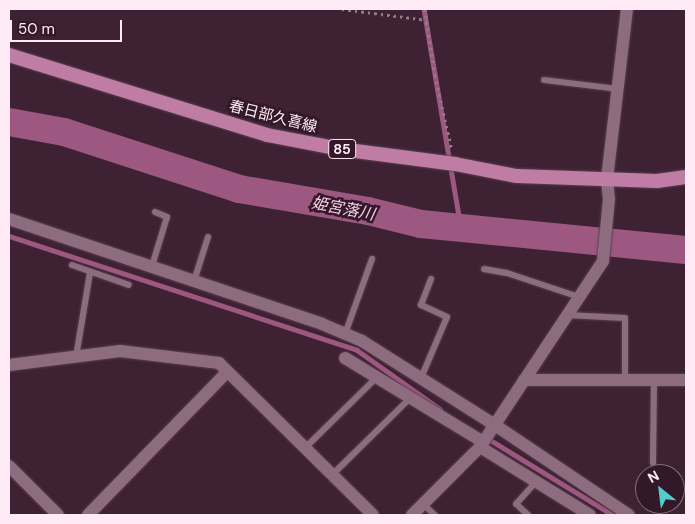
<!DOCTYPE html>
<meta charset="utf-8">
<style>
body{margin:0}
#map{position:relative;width:695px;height:524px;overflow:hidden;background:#3e2233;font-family:"DM Sans","Noto Sans JP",sans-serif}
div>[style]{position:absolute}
.stream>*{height:4.5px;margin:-2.25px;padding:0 2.25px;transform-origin:2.25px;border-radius:2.25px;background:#9d5882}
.river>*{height:28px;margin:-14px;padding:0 14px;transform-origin:14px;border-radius:14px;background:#9d5882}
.path>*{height:2.5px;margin-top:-1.25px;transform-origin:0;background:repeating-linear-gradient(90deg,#927a88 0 2.5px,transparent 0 6.5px)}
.roads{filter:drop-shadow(0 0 1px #58404f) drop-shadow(0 0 1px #58404f)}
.service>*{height:6px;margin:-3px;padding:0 3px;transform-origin:3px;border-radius:3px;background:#8e6c7f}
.minor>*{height:12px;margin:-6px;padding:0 6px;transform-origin:6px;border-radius:6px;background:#8e6c7f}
.primary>*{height:14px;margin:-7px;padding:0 7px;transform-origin:7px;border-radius:7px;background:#bf7ca4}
span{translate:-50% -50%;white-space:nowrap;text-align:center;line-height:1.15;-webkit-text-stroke:5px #331829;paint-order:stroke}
.shield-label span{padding:1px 4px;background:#331829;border:1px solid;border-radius:4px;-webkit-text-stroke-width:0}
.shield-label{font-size:14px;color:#feebf5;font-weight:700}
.street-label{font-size:15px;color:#feebf5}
.water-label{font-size:16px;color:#f9d0e7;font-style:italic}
.frame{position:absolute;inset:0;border:10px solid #feebf5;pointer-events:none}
.north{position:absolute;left:635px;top:464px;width:50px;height:50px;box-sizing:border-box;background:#331829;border:1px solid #846c7b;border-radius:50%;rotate:331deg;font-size:14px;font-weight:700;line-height:20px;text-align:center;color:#feebf5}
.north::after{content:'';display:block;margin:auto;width:18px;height:22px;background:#53cdcb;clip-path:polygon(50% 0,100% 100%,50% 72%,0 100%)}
.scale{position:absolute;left:10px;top:20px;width:112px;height:22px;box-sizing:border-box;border:2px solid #feebf5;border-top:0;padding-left:6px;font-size:15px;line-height:18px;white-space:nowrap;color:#feebf5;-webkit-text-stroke:4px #331829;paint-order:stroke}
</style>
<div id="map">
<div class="stream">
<div style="left:424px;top:9px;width:222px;rotate:80.4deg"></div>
<div style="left:9px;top:236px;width:366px;rotate:18.1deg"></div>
<div style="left:357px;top:350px;width:102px;rotate:35.4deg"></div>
<div style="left:487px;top:438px;width:148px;rotate:31.4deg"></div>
</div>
<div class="river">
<div style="left:9px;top:122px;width:56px;rotate:10.3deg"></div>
<div style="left:64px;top:132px;width:184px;rotate:18deg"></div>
<div style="left:239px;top:189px;width:131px;rotate:9.7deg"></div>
<div style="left:368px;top:211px;width:55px;rotate:13.8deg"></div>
<div style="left:421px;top:224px;width:266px;rotate:5.6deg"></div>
</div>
<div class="path">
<div style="left:342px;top:9px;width:86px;rotate:7.4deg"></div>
<div style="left:425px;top:9px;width:67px;rotate:81.4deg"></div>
<div style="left:435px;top:75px;width:77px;rotate:77.2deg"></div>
</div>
<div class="roads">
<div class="service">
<div style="left:544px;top:80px;width:75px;rotate:6.9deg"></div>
<div style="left:72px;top:265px;width:60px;rotate:19.3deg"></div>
<div style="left:152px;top:266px;width:51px;rotate:-73deg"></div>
<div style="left:167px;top:217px;width:13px;rotate:-157deg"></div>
<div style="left:484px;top:269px;width:23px;rotate:10deg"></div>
<div style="left:507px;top:273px;width:76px;rotate:18.4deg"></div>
<div style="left:194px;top:281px;width:46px;rotate:-72.3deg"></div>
<div style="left:567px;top:315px;width:58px;rotate:3deg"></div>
<div style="left:625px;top:318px;width:62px;rotate:90deg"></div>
<div style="left:345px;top:334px;width:80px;rotate:-70.2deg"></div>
<div style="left:76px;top:357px;width:86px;rotate:-80.6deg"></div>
<div style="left:421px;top:378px;width:66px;rotate:-66.9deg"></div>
<div style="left:447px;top:317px;width:29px;rotate:-155deg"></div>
<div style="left:421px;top:305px;width:28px;rotate:-69deg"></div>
<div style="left:305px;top:448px;width:101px;rotate:-44.6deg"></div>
<div style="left:653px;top:463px;width:83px;rotate:-89.3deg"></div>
<div style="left:332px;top:475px;width:111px;rotate:-44.6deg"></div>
<div style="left:423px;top:504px;width:16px;rotate:43deg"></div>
<div style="left:528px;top:515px;width:16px;rotate:-137deg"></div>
<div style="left:516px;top:504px;width:31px;rotate:-48deg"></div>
</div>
<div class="minor">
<div style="left:9px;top:219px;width:330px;rotate:18.5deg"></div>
<div style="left:322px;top:324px;width:43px;rotate:23deg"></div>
<div style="left:362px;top:341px;width:157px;rotate:32.3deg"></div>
<div style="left:495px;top:425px;width:161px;rotate:33.9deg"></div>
<div style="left:345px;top:358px;width:162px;rotate:31.3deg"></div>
<div style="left:9px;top:365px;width:112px;rotate:-7.2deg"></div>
<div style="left:120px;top:351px;width:100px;rotate:6.9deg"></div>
<div style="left:219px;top:363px;width:216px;rotate:44.6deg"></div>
<div style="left:524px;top:380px;width:162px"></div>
<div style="left:480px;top:447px;width:129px;rotate:31.7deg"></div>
<div style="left:9px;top:466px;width:69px;rotate:45deg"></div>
<div style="left:88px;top:515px;width:199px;rotate:-45.8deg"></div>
<div style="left:412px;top:515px;width:96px;rotate:-45deg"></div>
<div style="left:480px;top:447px;width:223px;rotate:-56.5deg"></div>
<div style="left:603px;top:261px;width:62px;rotate:-84.5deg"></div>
<div style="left:609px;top:199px;width:20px;rotate:-96deg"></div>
<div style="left:607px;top:179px;width:171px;rotate:-83.3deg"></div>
</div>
<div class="primary">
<div style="left:9px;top:55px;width:270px;rotate:17.2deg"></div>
<div style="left:267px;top:135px;width:74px;rotate:10.9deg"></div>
<div style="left:340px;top:149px;width:116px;rotate:7.4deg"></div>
<div style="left:455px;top:164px;width:63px;rotate:11deg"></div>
<div style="left:517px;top:176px;width:140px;rotate:2deg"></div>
<div style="left:657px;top:181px;width:29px;rotate:-8deg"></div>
</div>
</div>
<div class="shield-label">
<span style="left:342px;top:149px">85</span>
</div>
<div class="street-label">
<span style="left:273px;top:117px;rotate:14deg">春日部久喜線</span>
</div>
<div class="water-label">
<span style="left:343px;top:209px;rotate:11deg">姫宮落川</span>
</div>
<div class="frame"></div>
<div class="north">N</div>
<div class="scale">50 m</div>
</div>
